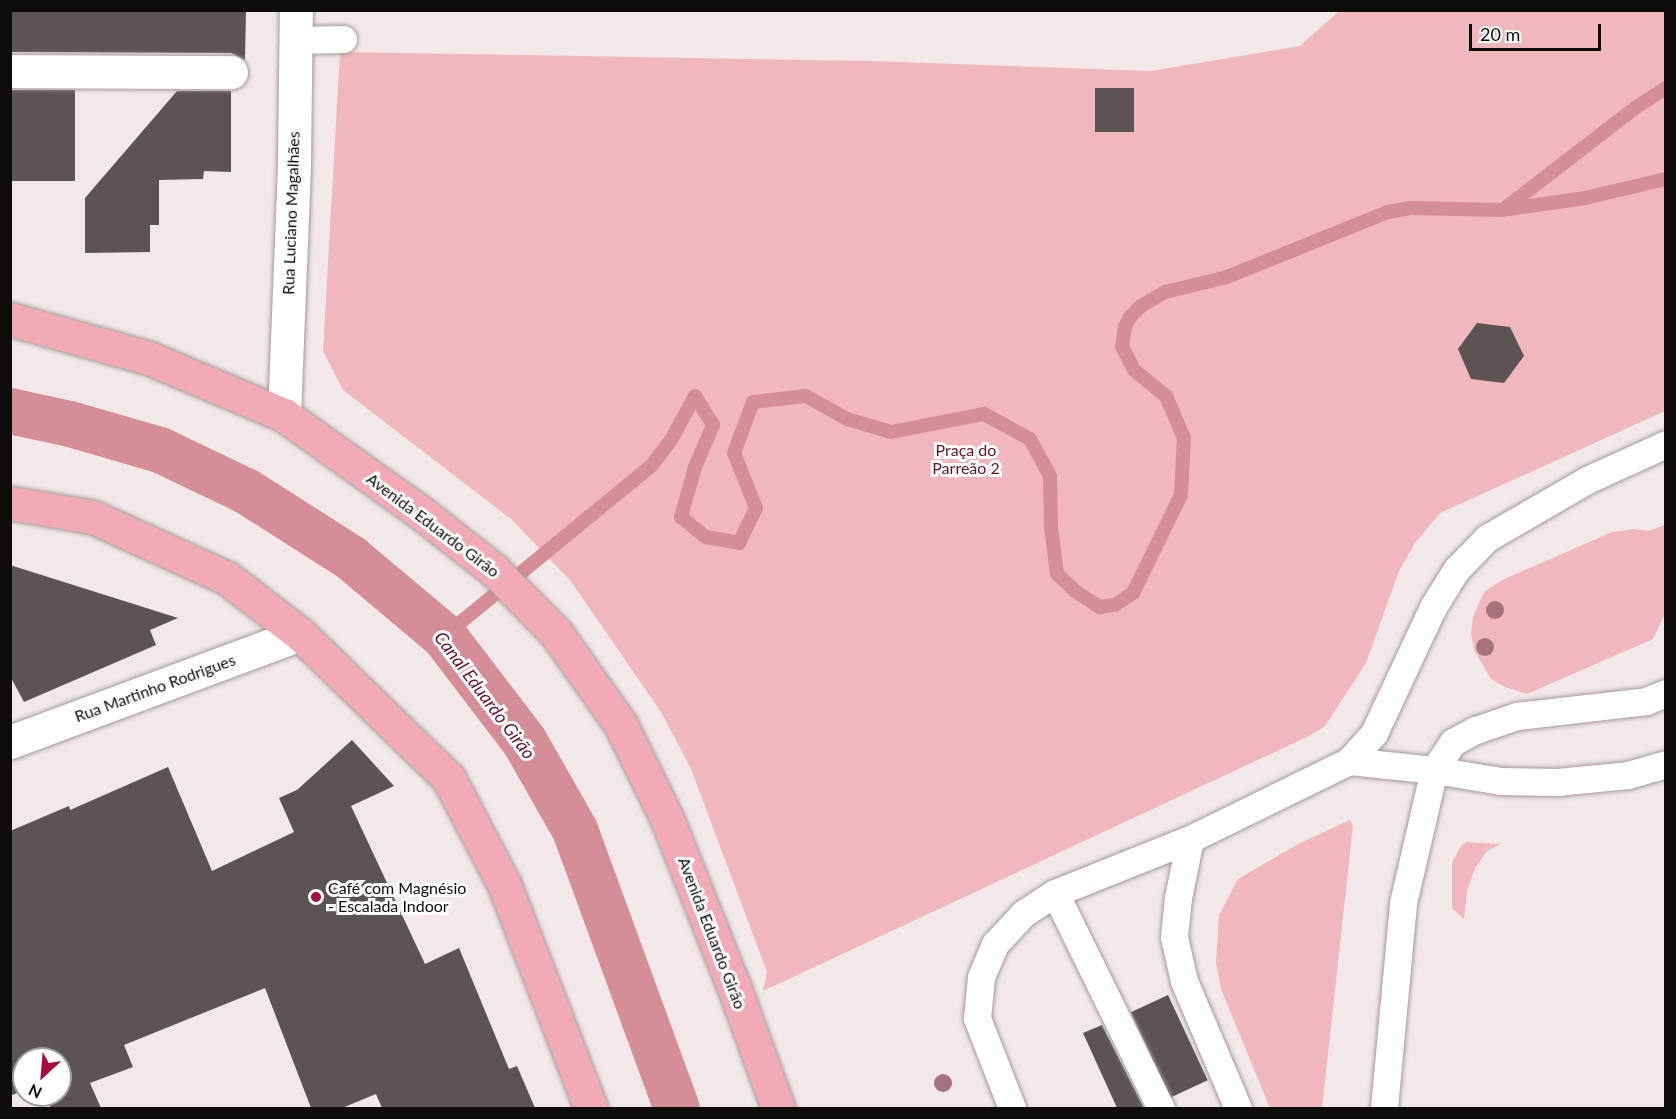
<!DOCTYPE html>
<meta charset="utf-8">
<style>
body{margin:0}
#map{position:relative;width:1676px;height:1119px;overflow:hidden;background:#f2e8e9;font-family:Lato,sans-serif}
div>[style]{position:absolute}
.green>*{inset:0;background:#f0b7be}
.stream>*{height:14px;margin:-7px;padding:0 7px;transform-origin:7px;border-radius:7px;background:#d58d97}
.canal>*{height:46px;margin:-23px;padding:0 23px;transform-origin:23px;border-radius:23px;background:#d58d97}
.building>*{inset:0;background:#5c5354;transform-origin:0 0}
.roads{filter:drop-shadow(0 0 2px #a49a9b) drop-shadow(0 0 2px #a49a9b)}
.lane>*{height:27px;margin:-13.5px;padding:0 13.5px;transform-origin:13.5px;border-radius:13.5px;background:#fff}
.street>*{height:33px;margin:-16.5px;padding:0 16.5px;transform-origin:16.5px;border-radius:16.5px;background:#fff}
.primary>*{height:33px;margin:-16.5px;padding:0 16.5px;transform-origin:16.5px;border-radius:16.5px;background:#f3aab7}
.trees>*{width:18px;height:18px;margin:-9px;border-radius:50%;background:#a67280}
.dots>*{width:16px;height:16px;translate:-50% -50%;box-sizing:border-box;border:3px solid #fff;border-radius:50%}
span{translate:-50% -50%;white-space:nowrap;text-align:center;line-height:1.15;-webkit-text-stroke:6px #fff;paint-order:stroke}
.street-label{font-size:16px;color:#0f0c0c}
.park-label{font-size:16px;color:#67122a}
.poi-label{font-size:16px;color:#0f0c0c}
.left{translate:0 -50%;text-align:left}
.water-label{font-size:18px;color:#68132a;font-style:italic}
.frame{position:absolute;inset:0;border:12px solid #0f0c0c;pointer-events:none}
.north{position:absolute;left:12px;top:1047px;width:60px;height:60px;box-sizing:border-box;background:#fff;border:2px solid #9f9e9e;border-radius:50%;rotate:206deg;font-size:16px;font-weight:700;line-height:24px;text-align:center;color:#0f0c0c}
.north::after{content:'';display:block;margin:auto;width:21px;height:27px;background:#a50b41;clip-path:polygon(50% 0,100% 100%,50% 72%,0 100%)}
.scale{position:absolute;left:1469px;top:24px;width:132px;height:27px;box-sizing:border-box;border:3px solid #0f0c0c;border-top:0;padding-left:8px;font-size:18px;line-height:21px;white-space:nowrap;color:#0f0c0c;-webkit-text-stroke:4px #fff;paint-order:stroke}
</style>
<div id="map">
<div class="green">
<div style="clip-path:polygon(1339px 11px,1665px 11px,1665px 411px,1440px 513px,1415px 543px,1399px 571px,1366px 663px,1325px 726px,1309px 736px,763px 991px,767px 972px,691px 769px,661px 712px,570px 580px,511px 519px,343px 390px,323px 351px,340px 52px,873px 61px,1151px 71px,1300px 46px)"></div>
<div style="clip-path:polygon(1665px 525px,1665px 614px,1653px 639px,1527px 694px,1503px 686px,1491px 679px,1474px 650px,1471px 634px,1473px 617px,1484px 592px,1502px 580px,1612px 532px,1634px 529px,1648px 531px)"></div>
<div style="clip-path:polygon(1350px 820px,1353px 826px,1322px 1108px,1270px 1108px,1221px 989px,1216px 963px,1219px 915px,1238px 879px,1300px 843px)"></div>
<div style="clip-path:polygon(1466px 842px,1501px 844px,1487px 851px,1475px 868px,1467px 891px,1464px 919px,1452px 908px,1452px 862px,1461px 846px)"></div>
</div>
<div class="stream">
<div style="left:1504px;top:209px;width:165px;rotate:-37.6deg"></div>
<div style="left:1635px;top:108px;width:37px;rotate:-33deg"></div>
<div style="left:444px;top:636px;width:269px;rotate:-39.4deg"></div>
<div style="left:652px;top:465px;width:31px;rotate:-53deg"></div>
<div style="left:671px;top:440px;width:50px;rotate:-61.4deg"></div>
<div style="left:695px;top:396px;width:34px;rotate:58deg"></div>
<div style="left:713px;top:425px;width:46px;rotate:113.2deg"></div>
<div style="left:695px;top:467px;width:52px;rotate:105.6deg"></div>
<div style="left:681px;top:517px;width:32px;rotate:39deg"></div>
<div style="left:706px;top:537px;width:34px;rotate:10deg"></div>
<div style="left:739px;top:543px;width:39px;rotate:-64deg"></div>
<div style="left:756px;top:508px;width:59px;rotate:-111.8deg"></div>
<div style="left:734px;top:453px;width:54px;rotate:-69.6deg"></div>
<div style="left:753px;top:402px;width:53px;rotate:-6.5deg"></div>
<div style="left:806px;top:396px;width:47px;rotate:29.3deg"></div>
<div style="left:847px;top:419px;width:46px;rotate:16.5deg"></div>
<div style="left:891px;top:432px;width:95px;rotate:-11deg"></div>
<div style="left:984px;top:414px;width:52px;rotate:28.5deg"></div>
<div style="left:1030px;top:439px;width:42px;rotate:61.6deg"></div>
<div style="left:1050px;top:476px;width:51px;rotate:88.9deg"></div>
<div style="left:1051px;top:527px;width:47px;rotate:82.7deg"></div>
<div style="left:1057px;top:574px;width:25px;rotate:43deg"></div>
<div style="left:1075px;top:591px;width:30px;rotate:33deg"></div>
<div style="left:1100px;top:607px;width:15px;rotate:-8deg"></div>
<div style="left:1115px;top:605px;width:22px;rotate:-34deg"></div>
<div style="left:1133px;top:593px;width:109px;rotate:-63.9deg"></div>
<div style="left:1181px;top:495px;width:57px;rotate:-87deg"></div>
<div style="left:1184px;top:438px;width:46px;rotate:-113.2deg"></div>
<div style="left:1166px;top:396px;width:41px;rotate:-140.9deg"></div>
<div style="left:1134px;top:370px;width:27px;rotate:-117deg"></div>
<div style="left:1122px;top:346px;width:19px;rotate:-81deg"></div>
<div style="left:1125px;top:327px;width:11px;rotate:-63deg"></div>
<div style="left:1130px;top:317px;width:16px;rotate:-45deg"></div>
<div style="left:1141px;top:306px;width:28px;rotate:-30deg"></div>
<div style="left:1165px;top:292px;width:64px;rotate:-13.6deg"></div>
<div style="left:1227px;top:277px;width:174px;rotate:-22deg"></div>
<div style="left:1388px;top:212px;width:22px;rotate:-10deg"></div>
<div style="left:1410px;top:208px;width:92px;rotate:1.2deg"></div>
<div style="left:1502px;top:210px;width:84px;rotate:-8.2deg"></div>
<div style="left:1585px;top:198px;width:83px;rotate:-13.2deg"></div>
</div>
<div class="canal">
<div style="left:10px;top:411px;width:61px;rotate:12.2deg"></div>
<div style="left:70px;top:424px;width:94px;rotate:16.1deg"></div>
<div style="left:160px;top:450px;width:95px;rotate:25.5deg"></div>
<div style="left:246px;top:491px;width:125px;rotate:32.5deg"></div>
<div style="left:351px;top:558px;width:121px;rotate:40deg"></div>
<div style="left:444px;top:636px;width:133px;rotate:52.6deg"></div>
<div style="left:525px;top:742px;width:101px;rotate:60.4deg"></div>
<div style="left:575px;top:830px;width:296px;rotate:69.9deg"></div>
</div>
<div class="building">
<div style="clip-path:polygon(10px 10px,246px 10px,245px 60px,231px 53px,10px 52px)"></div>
<div style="left:1095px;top:88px;width:39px;height:44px"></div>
<div style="left:10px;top:90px;width:65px;height:91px"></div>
<div style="clip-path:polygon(177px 91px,231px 91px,231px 172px,204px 171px,203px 179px,159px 180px,159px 225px,150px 225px,150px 252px,85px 253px,85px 198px)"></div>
<div style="clip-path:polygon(1477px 323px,1510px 327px,1524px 356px,1504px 383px,1471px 379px,1458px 349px)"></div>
<div style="clip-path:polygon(10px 565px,178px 618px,150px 630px,156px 645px,24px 702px,10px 676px)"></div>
<div style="clip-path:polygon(352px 740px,394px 786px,351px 806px,425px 964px,459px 948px,509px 1069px,517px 1066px,535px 1108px,382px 1108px,376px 1094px,342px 1108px,311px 1108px,265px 988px,124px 1045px,133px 1067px,90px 1083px,101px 1108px,51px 1108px,45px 1095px,60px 1095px,60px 1059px,24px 1059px,24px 1090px,10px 1096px,10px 831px,69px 806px,70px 810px,168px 767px,212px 871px,294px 832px,279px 798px,297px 790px)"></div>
<div style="left:1168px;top:995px;width:94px;height:41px;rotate:65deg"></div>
<div style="clip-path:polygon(1102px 1025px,1144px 1108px,1117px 1108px,1083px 1033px)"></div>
</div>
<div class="roads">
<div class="lane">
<div style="left:296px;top:40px;width:47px;rotate:-1.2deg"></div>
<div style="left:1349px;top:761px;width:85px;rotate:6deg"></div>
<div style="left:1434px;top:770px;width:68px;rotate:9.3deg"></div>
<div style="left:1501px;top:781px;width:56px;rotate:1deg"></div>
<div style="left:1557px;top:782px;width:71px;rotate:-5.6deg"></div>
<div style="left:1628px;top:775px;width:40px;rotate:-16deg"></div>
<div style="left:1190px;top:839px;width:60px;rotate:101.5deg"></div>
<div style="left:1178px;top:898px;width:39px;rotate:96deg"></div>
<div style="left:1174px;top:937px;width:45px;rotate:77.2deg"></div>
<div style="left:1184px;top:981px;width:138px;rotate:67deg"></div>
<div style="left:1055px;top:893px;width:240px;rotate:63.8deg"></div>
<div style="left:1012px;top:1108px;width:97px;rotate:-111.3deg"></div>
<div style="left:977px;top:1018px;width:41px;rotate:-84.4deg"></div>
<div style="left:981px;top:977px;width:36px;rotate:-67deg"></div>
<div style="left:995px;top:944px;width:42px;rotate:-46.9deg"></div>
<div style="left:1024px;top:913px;width:37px;rotate:-33deg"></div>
<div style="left:1055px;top:893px;width:145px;rotate:-21.8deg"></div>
<div style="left:1190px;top:839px;width:177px;rotate:-26.1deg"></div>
<div style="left:1349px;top:761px;width:38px;rotate:-48deg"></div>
<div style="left:1374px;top:733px;width:139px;rotate:-64.9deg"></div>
<div style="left:1433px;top:607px;width:44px;rotate:-58.1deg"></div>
<div style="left:1456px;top:570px;width:45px;rotate:-45.9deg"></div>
<div style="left:1487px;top:538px;width:116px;rotate:-30.1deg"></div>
<div style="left:1587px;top:480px;width:87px;rotate:-24.5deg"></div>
<div style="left:1384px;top:1108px;width:206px;rotate:-84.7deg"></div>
<div style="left:1403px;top:903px;width:137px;rotate:-76.9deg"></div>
<div style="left:1434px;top:770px;width:34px;rotate:-56deg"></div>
<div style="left:1453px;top:742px;width:26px;rotate:-28deg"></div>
<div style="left:1476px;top:730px;width:43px;rotate:-18.9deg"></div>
<div style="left:1517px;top:716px;width:130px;rotate:-6.6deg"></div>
<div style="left:1646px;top:701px;width:22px;rotate:-22deg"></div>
</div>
<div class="street">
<div style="left:10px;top:71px;width:221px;rotate:0.3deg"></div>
<div style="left:284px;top:415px;width:252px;rotate:-87.7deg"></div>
<div style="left:294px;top:163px;width:153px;rotate:-89.3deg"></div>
<div style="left:10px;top:742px;width:309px;rotate:-20.4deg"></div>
</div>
<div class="primary">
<div style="left:10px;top:319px;width:144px;rotate:15.7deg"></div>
<div style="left:149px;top:358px;width:147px;rotate:22.9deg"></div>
<div style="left:284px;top:415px;width:172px;rotate:35.5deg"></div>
<div style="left:424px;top:515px;width:89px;rotate:38.2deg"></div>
<div style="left:494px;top:570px;width:88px;rotate:45.5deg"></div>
<div style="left:556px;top:633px;width:113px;rotate:54.8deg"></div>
<div style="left:621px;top:725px;width:105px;rotate:63.9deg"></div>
<div style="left:667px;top:819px;width:181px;rotate:68.3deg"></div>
<div style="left:734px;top:987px;width:129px;rotate:70deg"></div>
<div style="left:10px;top:503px;width:84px;rotate:9.6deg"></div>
<div style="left:93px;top:517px;width:147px;rotate:24.5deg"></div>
<div style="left:227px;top:578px;width:92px;rotate:37.5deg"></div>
<div style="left:300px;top:634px;width:208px;rotate:44.2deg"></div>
<div style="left:449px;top:779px;width:119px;rotate:62.4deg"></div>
<div style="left:504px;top:884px;width:240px;rotate:68.8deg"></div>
</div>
</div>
<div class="trees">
<div style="left:1495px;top:610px"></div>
<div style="left:1485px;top:647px"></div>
<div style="left:943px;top:1083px"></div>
</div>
<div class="dots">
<div style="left:316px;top:897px;background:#a50b41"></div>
</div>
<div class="street-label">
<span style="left:291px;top:213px;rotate:-88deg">Rua Luciano Magalhães</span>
<span style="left:433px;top:525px;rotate:37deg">Avenida Eduardo Girão</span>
<span style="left:155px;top:688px;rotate:-20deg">Rua Martinho Rodrigues</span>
<span style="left:712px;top:933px;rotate:69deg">Avenida Eduardo Girão</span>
</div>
<div class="park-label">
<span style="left:966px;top:459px">Praça do<br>Parreão 2</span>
</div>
<div class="poi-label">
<span class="left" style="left:328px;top:897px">Café com Magnésio<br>- Escalada Indoor</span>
</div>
<div class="water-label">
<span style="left:485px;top:695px;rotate:53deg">Canal Eduardo Girão</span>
</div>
<div class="frame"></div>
<div class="north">N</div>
<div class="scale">20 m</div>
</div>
